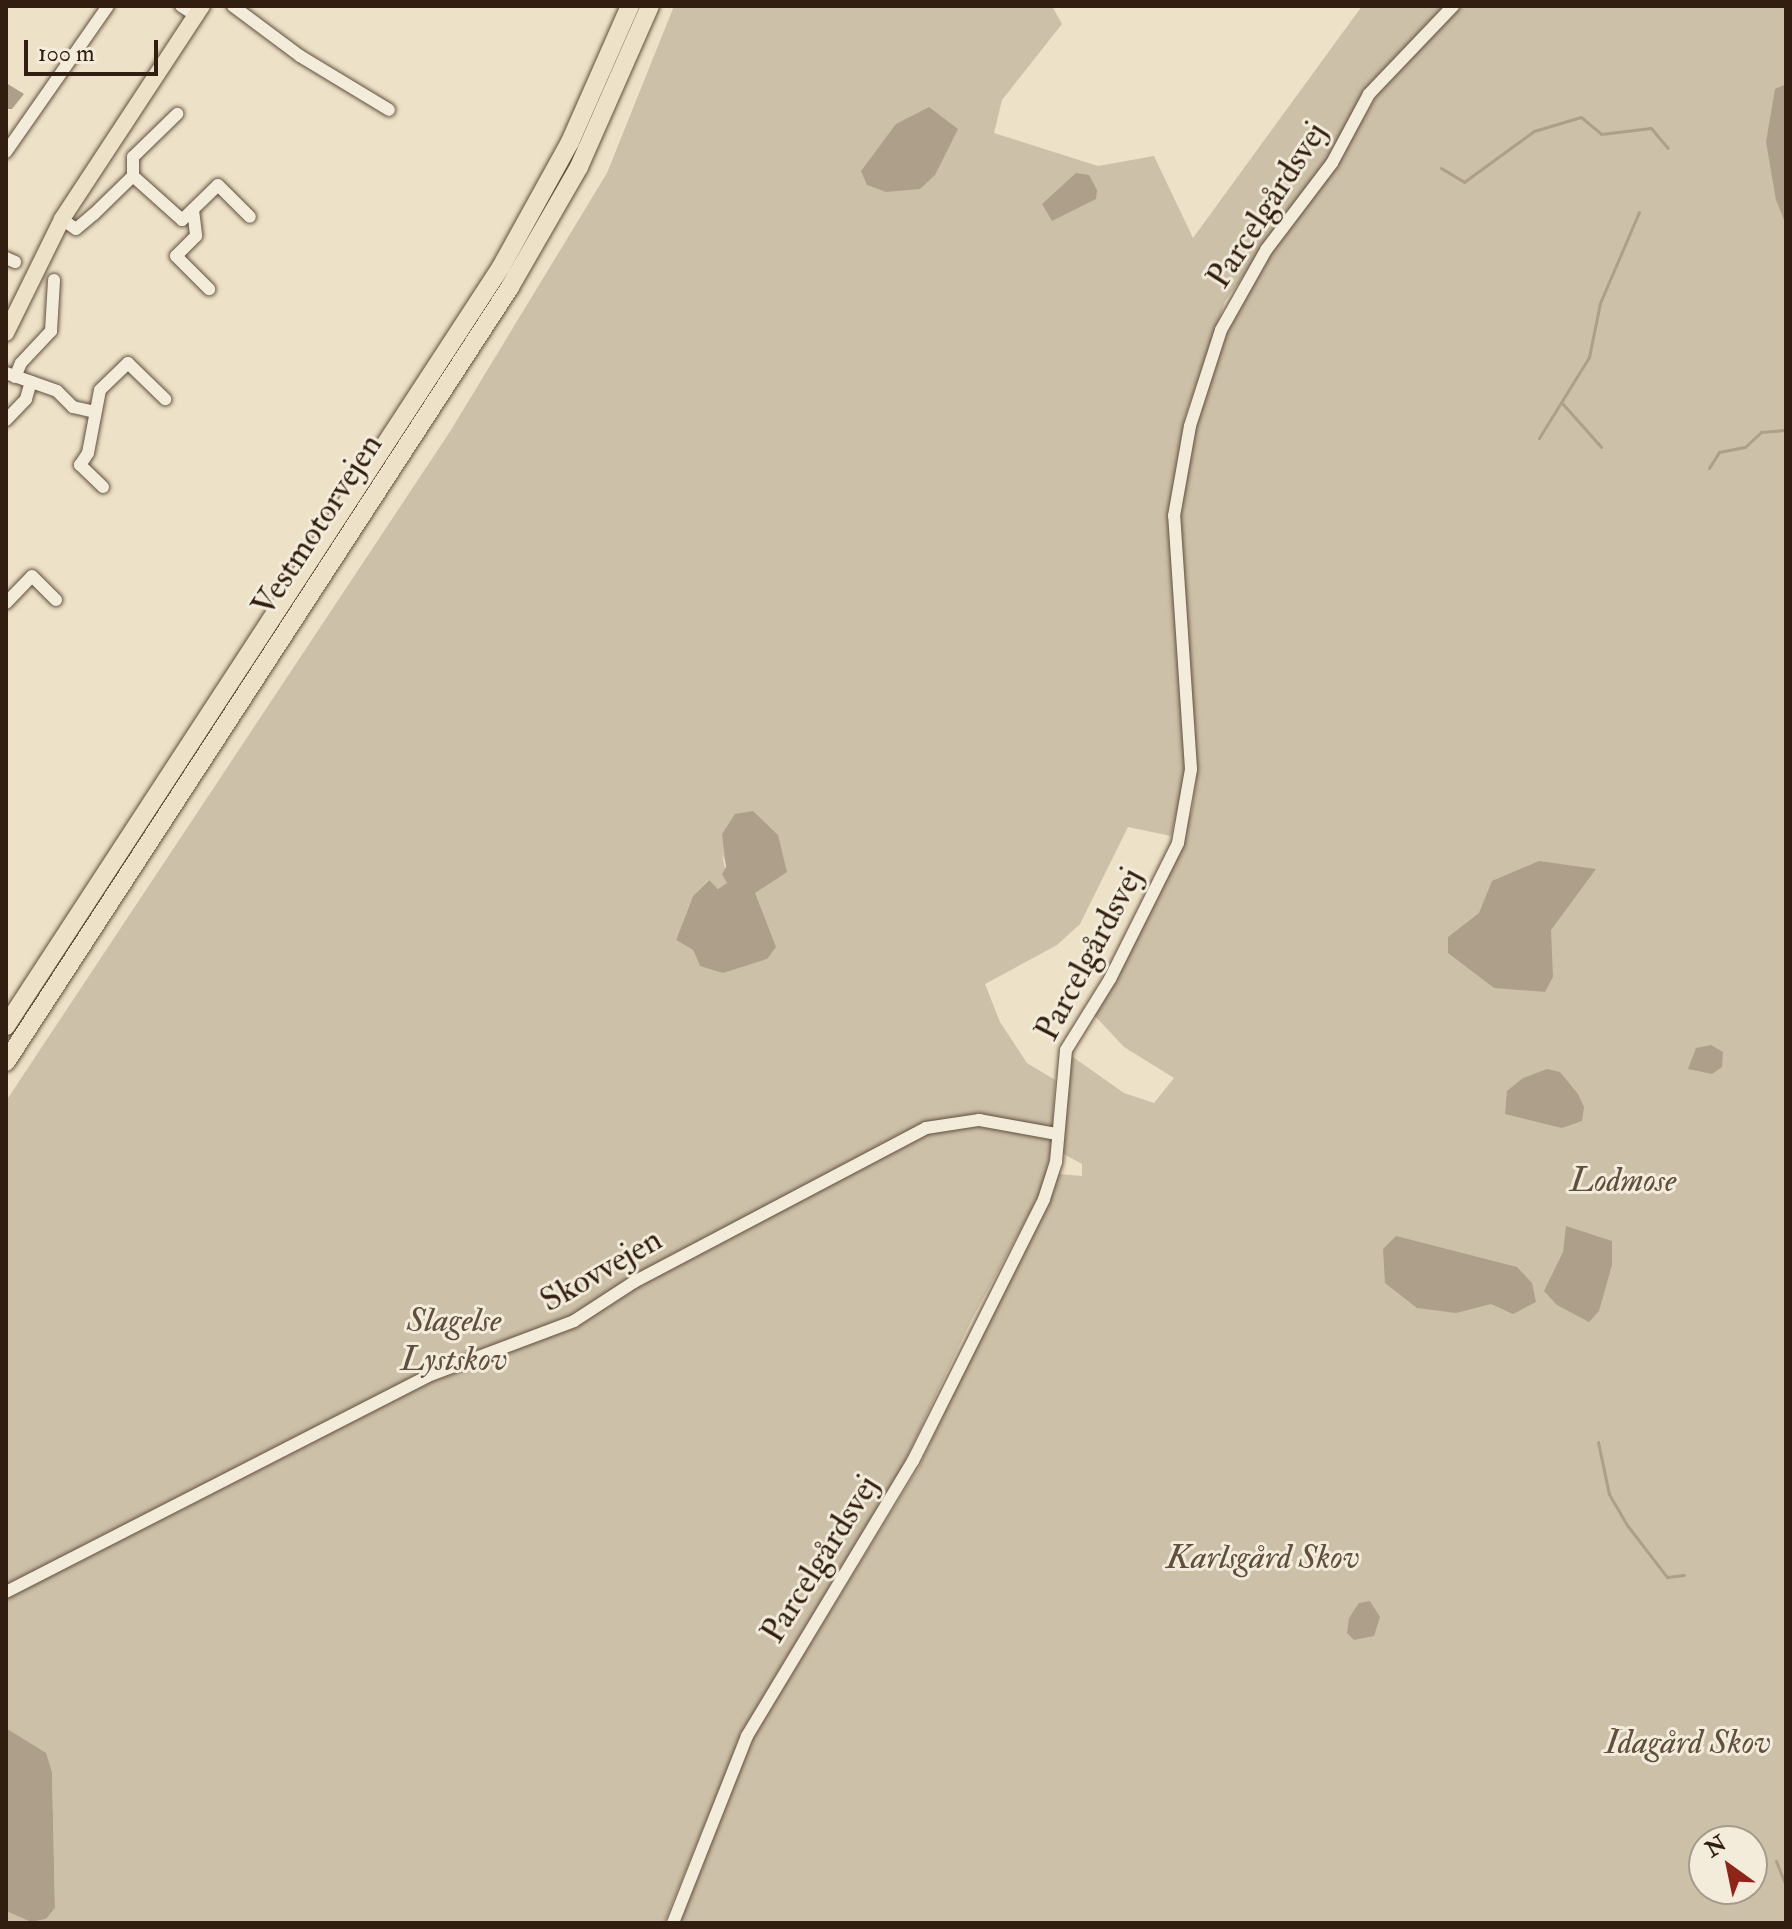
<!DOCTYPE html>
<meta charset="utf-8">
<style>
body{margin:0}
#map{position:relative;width:1792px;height:1929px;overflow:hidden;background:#ede1c7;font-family:"IM FELL Double Pica",serif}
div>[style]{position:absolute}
.green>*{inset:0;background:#cdc0a8}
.water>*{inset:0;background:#ad9f89}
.stream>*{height:3px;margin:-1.5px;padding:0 1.5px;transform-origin:1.5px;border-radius:1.5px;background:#ad9f89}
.roads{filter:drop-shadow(0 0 2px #614f3e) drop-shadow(0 0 2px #614f3e)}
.minor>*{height:12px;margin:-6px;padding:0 6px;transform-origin:6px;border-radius:6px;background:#f3ecdb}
.major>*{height:16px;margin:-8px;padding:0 8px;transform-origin:8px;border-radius:8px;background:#ede1c7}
.highway>*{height:18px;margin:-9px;padding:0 9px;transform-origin:9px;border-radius:9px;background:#ede1c7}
span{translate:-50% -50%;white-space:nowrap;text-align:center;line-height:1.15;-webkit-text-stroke:6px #f3ecdb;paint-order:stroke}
.street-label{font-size:34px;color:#321e10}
.park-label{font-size:34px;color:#604f3e;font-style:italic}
.frame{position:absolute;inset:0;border:8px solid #321e10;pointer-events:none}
.north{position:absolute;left:1688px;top:1825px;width:80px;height:80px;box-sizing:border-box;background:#f3ecdb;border:2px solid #a69a8a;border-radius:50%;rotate:327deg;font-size:22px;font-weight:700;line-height:32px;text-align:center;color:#321e10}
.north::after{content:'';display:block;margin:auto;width:28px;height:36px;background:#8f2418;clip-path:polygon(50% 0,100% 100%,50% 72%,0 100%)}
.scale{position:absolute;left:24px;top:40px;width:134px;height:36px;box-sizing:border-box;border:4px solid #321e10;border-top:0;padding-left:10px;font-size:24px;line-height:28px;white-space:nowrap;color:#321e10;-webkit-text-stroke:6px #f3ecdb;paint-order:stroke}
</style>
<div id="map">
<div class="green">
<div style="clip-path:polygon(evenodd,674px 6px,1052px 6px,1062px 24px,1002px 100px,994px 133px,1098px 166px,1154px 156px,1193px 238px,1362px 6px,1445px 6px,1364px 93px,1329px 160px,1225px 301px,1185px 417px,1168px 514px,1187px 768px,1171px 836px,1128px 827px,1080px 924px,1057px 945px,985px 984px,1000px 1022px,1027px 1063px,1055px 1080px,1051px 1150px,1043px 1188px,971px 1321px,897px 1478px,741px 1736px,664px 1923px,6px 1923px,6px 1911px,31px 1922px,46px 1919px,55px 1908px,52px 1772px,45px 1753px,6px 1728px,6px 1101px,451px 430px,607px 173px,674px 6px,722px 854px,767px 959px,700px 966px,693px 950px,676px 940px,693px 896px,708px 880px,718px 889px,728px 883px,722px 854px)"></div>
<div style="clip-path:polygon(evenodd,1462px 6px,1786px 6px,1786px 1923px,677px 1923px,752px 1738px,919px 1467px,1058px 1174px,1082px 1176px,1082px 1164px,1060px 1152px,1070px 1055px,1124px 1093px,1154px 1103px,1174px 1078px,1124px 1047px,1094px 1015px,1161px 891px,1192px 810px,1197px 773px,1180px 511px,1187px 456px,1226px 328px,1260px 266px,1334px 167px,1380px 90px,1462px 6px,1704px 1841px,1752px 1841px,1752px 1889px,1704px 1889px,1704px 1841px)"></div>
</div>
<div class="water">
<div style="clip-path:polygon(6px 83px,24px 94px,12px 109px,6px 109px)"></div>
<div style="clip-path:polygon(1786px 84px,1786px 225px,1776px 200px,1766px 142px,1775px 89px)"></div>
<div style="clip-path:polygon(929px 107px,958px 129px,935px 175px,920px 189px,886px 192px,867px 185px,861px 171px,896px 124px)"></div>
<div style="clip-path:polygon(1076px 173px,1089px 175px,1097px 190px,1096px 199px,1052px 221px,1042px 204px)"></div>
<div style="clip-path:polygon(753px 811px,778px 835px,787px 872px,755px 893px,776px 947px,767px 959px,723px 973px,700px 966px,693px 950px,676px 940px,693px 896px,709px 880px,718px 889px,727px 883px,722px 874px,726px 867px,722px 834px,735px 814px)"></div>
<div style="clip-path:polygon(1539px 861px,1596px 869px,1551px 930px,1553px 977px,1545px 992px,1494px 988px,1448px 953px,1448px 937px,1479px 913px,1492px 881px)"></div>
<div style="clip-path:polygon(1711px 1045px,1723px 1052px,1722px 1067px,1712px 1074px,1688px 1069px,1696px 1048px)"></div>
<div style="clip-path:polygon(1547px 1069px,1560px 1072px,1578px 1094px,1584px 1107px,1582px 1121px,1562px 1128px,1505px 1114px,1507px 1091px,1523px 1078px)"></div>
<div style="clip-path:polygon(1566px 1226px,1612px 1241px,1612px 1265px,1599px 1311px,1589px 1322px,1557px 1305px,1544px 1291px,1563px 1252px)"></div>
<div style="clip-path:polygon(1396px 1236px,1517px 1267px,1532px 1283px,1536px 1302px,1513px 1314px,1491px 1304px,1456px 1313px,1417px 1308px,1385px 1283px,1383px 1249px)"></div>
<div style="clip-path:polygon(1370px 1601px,1380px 1617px,1374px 1636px,1354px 1640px,1347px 1633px,1349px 1618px,1359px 1603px)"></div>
<div style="clip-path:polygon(6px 1728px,46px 1753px,52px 1772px,55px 1908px,46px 1919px,31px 1922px,6px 1911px)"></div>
</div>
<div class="stream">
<div style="left:1441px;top:168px;width:27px;rotate:31deg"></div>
<div style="left:1464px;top:182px;width:87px;rotate:-36.1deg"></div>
<div style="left:1534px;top:131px;width:49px;rotate:-16.6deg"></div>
<div style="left:1581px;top:117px;width:26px;rotate:40deg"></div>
<div style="left:1601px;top:134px;width:50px;rotate:-6.8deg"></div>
<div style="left:1651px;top:128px;width:26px;rotate:50deg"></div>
<div style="left:1562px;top:403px;width:59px;rotate:48.4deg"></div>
<div style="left:1539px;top:438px;width:95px;rotate:-58.3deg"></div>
<div style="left:1589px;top:357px;width:55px;rotate:-78.5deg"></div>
<div style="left:1600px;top:303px;width:99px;rotate:-66.8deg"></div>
<div style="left:1709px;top:468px;width:19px;rotate:-58deg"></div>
<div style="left:1719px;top:452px;width:26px;rotate:-11deg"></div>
<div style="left:1745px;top:447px;width:22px;rotate:-43deg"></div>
<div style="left:1761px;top:432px;width:25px;rotate:-5deg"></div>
<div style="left:1598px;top:1442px;width:53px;rotate:78.1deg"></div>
<div style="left:1609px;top:1494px;width:36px;rotate:60deg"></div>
<div style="left:1627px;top:1525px;width:66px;rotate:52.4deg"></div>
<div style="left:1667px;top:1577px;width:17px;rotate:-7deg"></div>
<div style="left:1776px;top:1861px;width:27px;rotate:68deg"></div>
</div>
<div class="roads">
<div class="minor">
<div style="left:181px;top:6px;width:19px;rotate:32deg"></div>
<div style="left:233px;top:6px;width:84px;rotate:36.7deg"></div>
<div style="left:300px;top:56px;width:104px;rotate:31.2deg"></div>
<div style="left:6px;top:152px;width:178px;rotate:-55.1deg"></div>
<div style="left:133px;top:176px;width:66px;rotate:41.9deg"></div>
<div style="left:182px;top:220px;width:50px;rotate:-44.2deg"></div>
<div style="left:218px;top:185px;width:45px;rotate:45deg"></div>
<div style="left:193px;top:210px;width:26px;rotate:83deg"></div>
<div style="left:196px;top:236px;width:28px;rotate:135deg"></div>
<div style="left:176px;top:256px;width:47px;rotate:45deg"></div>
<div style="left:62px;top:219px;width:17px;rotate:36deg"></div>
<div style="left:76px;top:229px;width:23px;rotate:-40deg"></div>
<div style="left:94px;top:214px;width:54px;rotate:-44.3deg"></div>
<div style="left:133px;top:176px;width:19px;rotate:-90deg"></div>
<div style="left:133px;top:157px;width:62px;rotate:-44.3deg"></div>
<div style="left:6px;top:258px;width:10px;rotate:24deg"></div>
<div style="left:6px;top:373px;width:54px;rotate:19.4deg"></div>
<div style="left:57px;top:391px;width:23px;rotate:45deg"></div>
<div style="left:73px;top:407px;width:22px;rotate:13deg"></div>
<div style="left:15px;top:377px;width:15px;rotate:-67deg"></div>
<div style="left:21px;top:363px;width:44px;rotate:-46.8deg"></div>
<div style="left:51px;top:331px;width:51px;rotate:-86.6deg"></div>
<div style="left:6px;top:420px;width:29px;rotate:-46deg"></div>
<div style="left:26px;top:399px;width:18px;rotate:-74deg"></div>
<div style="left:103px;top:487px;width:32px;rotate:-136deg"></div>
<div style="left:80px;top:465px;width:14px;rotate:-56deg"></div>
<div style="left:88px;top:453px;width:64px;rotate:-79.2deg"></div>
<div style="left:100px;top:390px;width:39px;rotate:-44deg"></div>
<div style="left:128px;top:363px;width:52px;rotate:44.2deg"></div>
<div style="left:6px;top:603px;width:37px;rotate:-46deg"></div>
<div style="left:32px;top:576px;width:34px;rotate:45deg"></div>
<div style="left:6px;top:1592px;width:474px;rotate:-27.1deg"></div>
<div style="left:428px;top:1376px;width:156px;rotate:-20.6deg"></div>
<div style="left:574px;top:1321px;width:72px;rotate:-33deg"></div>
<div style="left:634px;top:1282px;width:330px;rotate:-27.8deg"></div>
<div style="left:926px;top:1128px;width:54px;rotate:-8.6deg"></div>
<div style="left:979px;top:1120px;width:79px;rotate:10.2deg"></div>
<div style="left:673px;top:1923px;width:201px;rotate:-68.4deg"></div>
<div style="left:747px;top:1736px;width:321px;rotate:-58.9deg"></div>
<div style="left:913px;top:1461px;width:293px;rotate:-63.4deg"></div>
<div style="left:1044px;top:1199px;width:39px;rotate:-72deg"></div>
<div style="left:1056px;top:1162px;width:112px;rotate:-84.9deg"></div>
<div style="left:1066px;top:1050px;width:84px;rotate:-58.2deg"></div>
<div style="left:1110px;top:979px;width:152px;rotate:-63.4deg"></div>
<div style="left:1178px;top:843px;width:75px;rotate:-80deg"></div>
<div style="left:1191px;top:769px;width:254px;rotate:-93.8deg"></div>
<div style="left:1174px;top:516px;width:91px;rotate:-79.9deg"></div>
<div style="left:1190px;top:426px;width:101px;rotate:-72.1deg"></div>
<div style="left:1221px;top:330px;width:92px;rotate:-60.6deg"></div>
<div style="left:1266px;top:250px;width:109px;rotate:-52.8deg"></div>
<div style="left:1332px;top:163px;width:78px;rotate:-61.8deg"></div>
<div style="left:1369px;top:94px;width:122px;rotate:-46.3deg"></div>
</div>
<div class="major">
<div style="left:6px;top:333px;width:127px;rotate:-63.8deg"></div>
<div style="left:62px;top:219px;width:255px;rotate:-56.7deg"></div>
</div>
<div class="highway">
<div style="left:6px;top:1026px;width:906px;rotate:-56.89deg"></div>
<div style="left:501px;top:267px;width:143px;rotate:-61.1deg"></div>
<div style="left:570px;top:142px;width:149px;rotate:-66.2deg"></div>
<div style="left:6px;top:1062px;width:924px;rotate:-56.96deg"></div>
<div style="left:510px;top:287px;width:138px;rotate:-60.1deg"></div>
<div style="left:579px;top:167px;width:176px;rotate:-66.2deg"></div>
</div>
</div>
<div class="street-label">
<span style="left:1267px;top:205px;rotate:-57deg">Parcelgårdsvej</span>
<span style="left:317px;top:525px;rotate:-57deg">Vestmotorvejen</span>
<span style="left:1089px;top:954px;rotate:-62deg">Parcelgårdsvej</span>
<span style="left:601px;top:1270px;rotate:-30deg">Skovvejen</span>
<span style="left:820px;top:1559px;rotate:-58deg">Parcelgårdsvej</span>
</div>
<div class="park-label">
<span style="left:1623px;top:1181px">Lodmose</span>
<span style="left:454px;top:1340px">Slagelse<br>Lystskov</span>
<span style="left:1263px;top:1558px">Karlsgård Skov</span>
<span style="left:1688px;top:1743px">Idagård Skov</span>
</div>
<div class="frame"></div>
<div class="north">N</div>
<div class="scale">100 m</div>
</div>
